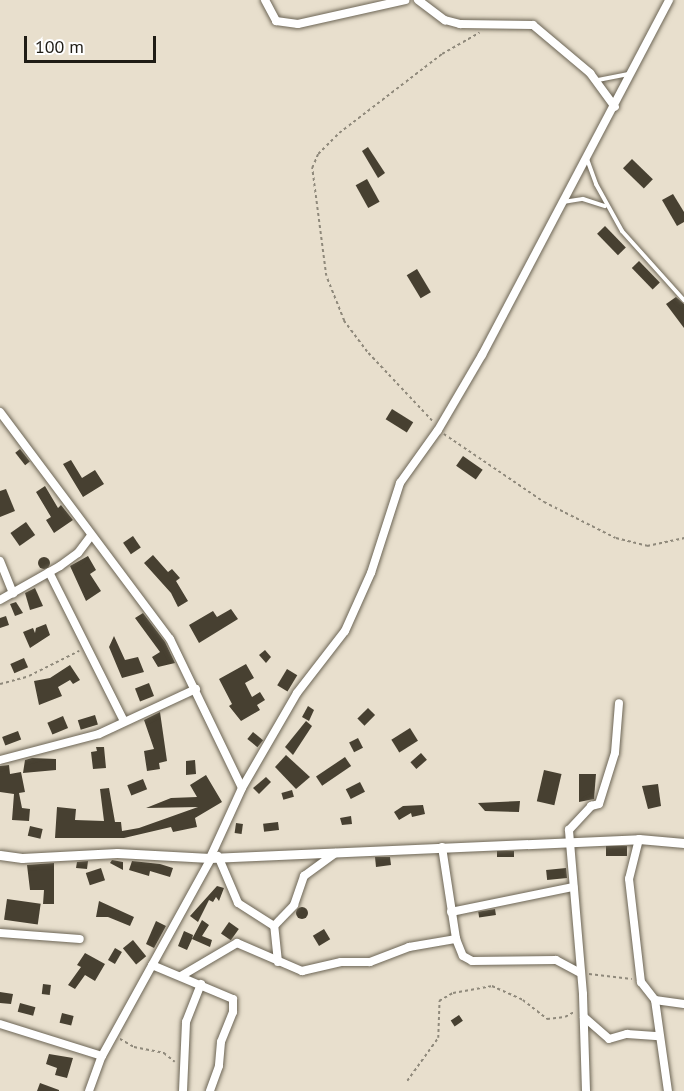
<!DOCTYPE html>
<style>
body{margin:0}
#map{position:relative;width:684px;height:1091px;overflow:hidden;background:#e8dfcd;font-family:"PT Sans",sans-serif}
div>[style]{position:absolute}
.building>*{inset:0;background:#474031;transform-origin:0 0}
.round{border-radius:50%}
.path>*{height:1.5px;margin-top:-0.75px;transform-origin:0;background:repeating-linear-gradient(90deg,#8f897b 0 3px,transparent 0 6px)}
.roads{filter:drop-shadow(0 0 2px #6c6555) drop-shadow(0 0 2px #6c6555)}
.service>*{height:4px;margin:-2px;padding:0 2px;transform-origin:2px;border-radius:2px;background:#fff}
.minor>*{height:8px;margin:-4px;padding:0 4px;transform-origin:4px;border-radius:4px;background:#fff}
.tertiary>*{height:9px;margin:-4.5px;padding:0 4.5px;transform-origin:4.5px;border-radius:4.5px;background:#fff}
span{translate:-50% -50%;white-space:nowrap;text-align:center;line-height:1.15;-webkit-text-stroke:6px #fff;paint-order:stroke}
.scale{position:absolute;left:24px;top:36px;width:132px;height:27px;box-sizing:border-box;border:3px solid #1f1c15;border-top:0;padding-left:8px;font-size:18px;line-height:21px;white-space:nowrap;color:#1f1c15;-webkit-text-stroke:4px #fff;paint-order:stroke}
</style>
<div id="map">
<div class="building">
<div style="clip-path:polygon(368px 147px,385px 173px,378px 178px,362px 151px)"></div>
<div style="left:632px;top:159px;width:29px;height:13px;rotate:44deg"></div>
<div style="left:367px;top:179px;width:26px;height:13px;rotate:61deg"></div>
<div style="clip-path:polygon(673px 194px,684px 212px,684px 222px,677px 226px,662px 200px)"></div>
<div style="left:605px;top:226px;width:30px;height:11px;rotate:46deg"></div>
<div style="left:639px;top:261px;width:30px;height:10px;rotate:46deg"></div>
<div style="left:417px;top:269px;width:27px;height:12px;rotate:59deg"></div>
<div style="clip-path:polygon(676px 297px,684px 304px,684px 328px,666px 304px)"></div>
<div style="left:392px;top:409px;width:25px;height:12px;rotate:32deg"></div>
<div style="left:20px;top:449px;width:16px;height:6px;rotate:52deg"></div>
<div style="left:463px;top:456px;width:24px;height:12px;rotate:35deg"></div>
<div style="clip-path:polygon(71px 460px,82px 478px,95px 470px,104px 484px,83px 497px,63px 464px)"></div>
<div style="clip-path:polygon(45px 486px,58px 508px,61px 505px,73px 520px,54px 533px,46px 520px,51px 517px,36px 492px)"></div>
<div style="clip-path:polygon(6px 489px,15px 511px,0 517px,0 491px)"></div>
<div style="left:26px;top:522px;width:16px;height:19px;rotate:55deg"></div>
<div style="left:133px;top:536px;width:14px;height:12px;rotate:56deg"></div>
<div style="clip-path:polygon(153px 555px,168px 572px,172px 569px,180px 578px,176px 581px,188px 601px,178px 607px,171px 593px,144px 563px)"></div>
<div style="clip-path:polygon(88px 556px,96px 570px,90px 574px,101px 591px,86px 601px,70px 566px)"></div>
<div class="round" style="left:38px;top:557px;width:12px;height:12px"></div>
<div style="clip-path:polygon(35px 588px,43px 606px,30px 610px,25px 593px)"></div>
<div style="clip-path:polygon(16px 602px,23px 613px,15px 616px,10px 604px)"></div>
<div style="clip-path:polygon(231px 609px,238px 619px,199px 643px,189px 625px,213px 611px,217px 617px)"></div>
<div style="clip-path:polygon(143px 613px,165px 642px,175px 663px,158px 667px,152px 657px,160px 652px,135px 618px)"></div>
<div style="clip-path:polygon(6px 616px,9px 625px,0 628px,0 618px)"></div>
<div style="clip-path:polygon(46px 624px,50px 635px,30px 648px,23px 632px,33px 628px,35px 633px,36px 628px)"></div>
<div style="clip-path:polygon(114px 636px,125px 660px,138px 657px,144px 672px,122px 678px,109px 647px)"></div>
<div style="clip-path:polygon(265px 650px,271px 657px,266px 663px,259px 655px)"></div>
<div style="left:24px;top:658px;width:10px;height:15px;rotate:66deg"></div>
<div style="clip-path:polygon(246px 664px,254px 678px,245px 683px,252px 697px,260px 692px,265px 700px,257px 705px,260px 710px,241px 721px,229px 706px,232px 704px,219px 679px)"></div>
<div style="clip-path:polygon(70px 665px,80px 680px,73px 684px,70px 680px,58px 687px,62px 696px,39px 705px,34px 681px,50px 678px)"></div>
<div style="left:287px;top:669px;width:12px;height:19px;rotate:31deg"></div>
<div style="left:149px;top:683px;width:14px;height:15px;rotate:69deg"></div>
<div style="clip-path:polygon(308px 706px,314px 710px,309px 721px,302px 717px)"></div>
<div style="left:368px;top:708px;width:10px;height:15px;rotate:45deg"></div>
<div style="clip-path:polygon(160px 712px,167px 761px,159px 763px,160px 769px,147px 771px,144px 751px,154px 749px,144px 720px)"></div>
<div style="left:95px;top:715px;width:10px;height:18px;rotate:73deg"></div>
<div style="left:63px;top:716px;width:13px;height:17px;rotate:67deg"></div>
<div style="clip-path:polygon(306px 721px,312px 726px,293px 755px,285px 747px)"></div>
<div style="left:410px;top:728px;width:15px;height:22px;rotate:58deg"></div>
<div style="left:18px;top:731px;width:9px;height:17px;rotate:69deg"></div>
<div style="left:253px;top:732px;width:13px;height:9px;rotate:39deg"></div>
<div style="left:358px;top:738px;width:11px;height:10px;rotate:63deg"></div>
<div style="clip-path:polygon(96px 747px,104px 747px,106px 768px,93px 769px,91px 752px,97px 751px)"></div>
<div style="left:421px;top:753px;width:9px;height:14px;rotate:49deg"></div>
<div style="clip-path:polygon(286px 755px,310px 777px,296px 789px,275px 767px)"></div>
<div style="left:345px;top:757px;width:11px;height:35px;rotate:56deg"></div>
<div style="clip-path:polygon(32px 758px,56px 759px,56px 770px,23px 773px,25px 760px)"></div>
<div style="clip-path:polygon(195px 760px,196px 774px,186px 775px,186px 761px)"></div>
<div style="clip-path:polygon(9px 765px,10px 774px,21px 772px,25px 792px,19px 793px,22px 808px,30px 809px,29px 821px,12px 820px,14px 794px,0 792px,0 766px)"></div>
<div style="left:544px;top:770px;width:18px;height:32px;rotate:13deg"></div>
<div style="clip-path:polygon(579px 774px,596px 774px,594px 799px,579px 802px)"></div>
<div style="clip-path:polygon(206px 775px,222px 802px,195px 818px,197px 827px,173px 832px,171px 827px,124px 838px,55px 838px,57px 807px,76px 809px,75px 820px,104px 821px,100px 789px,109px 788px,115px 822px,121px 822px,122px 831px,139px 828px,198px 807px,146px 808px,171px 798px,197px 797px,190px 785px)"></div>
<div style="clip-path:polygon(266px 777px,271px 782px,259px 794px,253px 788px)"></div>
<div style="left:143px;top:779px;width:11px;height:17px;rotate:68deg"></div>
<div style="left:360px;top:782px;width:11px;height:16px;rotate:63deg"></div>
<div style="clip-path:polygon(658px 784px,661px 806px,648px 809px,642px 786px)"></div>
<div style="left:292px;top:790px;width:7px;height:11px;rotate:74deg"></div>
<div style="clip-path:polygon(520px 801px,519px 812px,485px 811px,478px 803px)"></div>
<div style="clip-path:polygon(423px 805px,425px 814px,412px 817px,411px 813px,399px 820px,394px 812px,403px 806px)"></div>
<div style="clip-path:polygon(351px 816px,352px 824px,342px 825px,340px 818px)"></div>
<div style="left:278px;top:822px;width:8px;height:15px;rotate:83deg"></div>
<div style="left:236px;top:823px;width:7px;height:10px;rotate:8deg"></div>
<div style="left:30px;top:826px;width:13px;height:10px;rotate:13deg"></div>
<div style="left:627px;top:846px;width:10px;height:21px;rotate:90deg"></div>
<div style="left:514px;top:851px;width:6px;height:17px;rotate:90deg"></div>
<div style="clip-path:polygon(375px 857px,390px 857px,391px 865px,376px 867px)"></div>
<div style="clip-path:polygon(112px 860px,123px 862px,123px 870px,110px 863px)"></div>
<div style="clip-path:polygon(88px 861px,87px 869px,76px 868px,77px 862px)"></div>
<div style="clip-path:polygon(132px 861px,160px 864px,173px 868px,170px 877px,150px 871px,149px 876px,129px 870px)"></div>
<div style="clip-path:polygon(54px 863px,54px 904px,43px 904px,44px 890px,30px 890px,27px 865px)"></div>
<div style="left:101px;top:868px;width:13px;height:16px;rotate:72deg"></div>
<div style="left:566px;top:868px;width:10px;height:20px;rotate:84deg"></div>
<div style="clip-path:polygon(217px 886px,224px 888px,219px 901px,216px 897px,213px 902px,209px 900px,198px 922px,190px 916px)"></div>
<div style="left:7px;top:899px;width:34px;height:21px;rotate:8deg"></div>
<div style="clip-path:polygon(99px 901px,134px 917px,130px 926px,108px 917px,96px 917px)"></div>
<div class="round" style="left:296px;top:907px;width:12px;height:12px"></div>
<div style="left:495px;top:909px;width:6px;height:17px;rotate:81deg"></div>
<div style="clip-path:polygon(202px 920px,209px 925px,202px 936px,212px 940px,210px 947px,192px 939px,187px 950px,178px 946px,184px 931px,193px 935px,192px 939px)"></div>
<div style="clip-path:polygon(156px 921px,166px 926px,154px 948px,146px 944px)"></div>
<div style="left:229px;top:922px;width:12px;height:14px;rotate:35deg"></div>
<div style="left:324px;top:929px;width:12px;height:13px;rotate:59deg"></div>
<div style="left:133px;top:940px;width:21px;height:13px;rotate:51deg"></div>
<div style="left:115px;top:948px;width:8px;height:14px;rotate:30deg"></div>
<div style="clip-path:polygon(85px 953px,105px 964px,95px 981px,85px 975px,75px 989px,68px 985px,81px 967px,77px 965px)"></div>
<div style="left:43px;top:984px;width:8px;height:10px;rotate:7deg"></div>
<div style="clip-path:polygon(0 992px,13px 994px,11px 1004px,0 1003px)"></div>
<div style="left:20px;top:1003px;width:16px;height:9px;rotate:15deg"></div>
<div style="left:62px;top:1013px;width:12px;height:10px;rotate:14deg"></div>
<div style="left:459px;top:1015px;width:7px;height:10px;rotate:56deg"></div>
<div style="clip-path:polygon(49px 1054px,73px 1058px,67px 1078px,55px 1075px,57px 1068px,46px 1064px)"></div>
<div style="clip-path:polygon(40px 1083px,59px 1090px,59px 1091px,37px 1091px)"></div>
</div>
<div class="path">
<div style="left:432px;top:421px;width:95px;rotate:-133.3deg"></div>
<div style="left:367px;top:352px;width:39px;rotate:-127deg"></div>
<div style="left:344px;top:321px;width:48px;rotate:-111.8deg"></div>
<div style="left:326px;top:276px;width:109px;rotate:-97.4deg"></div>
<div style="left:312px;top:168px;width:15px;rotate:-67deg"></div>
<div style="left:318px;top:154px;width:30px;rotate:-45deg"></div>
<div style="left:339px;top:133px;width:130px;rotate:-37.5deg"></div>
<div style="left:442px;top:54px;width:43px;rotate:-29.6deg"></div>
<div style="left:444px;top:434px;width:121px;rotate:34.2deg"></div>
<div style="left:544px;top:502px;width:80px;rotate:26.6deg"></div>
<div style="left:616px;top:538px;width:32px;rotate:14deg"></div>
<div style="left:647px;top:546px;width:38px;rotate:-12deg"></div>
<div style="left:0;top:684px;width:30px;rotate:-15deg"></div>
<div style="left:29px;top:676px;width:56px;rotate:-26.6deg"></div>
<div style="left:589px;top:974px;width:43px;rotate:6.6deg"></div>
<div style="left:120px;top:1039px;width:16px;rotate:30deg"></div>
<div style="left:134px;top:1047px;width:31px;rotate:11deg"></div>
<div style="left:164px;top:1053px;width:14px;rotate:39deg"></div>
<div style="left:407px;top:1081px;width:53px;rotate:-54.2deg"></div>
<div style="left:438px;top:1038px;width:37px;rotate:-88deg"></div>
<div style="left:439px;top:1001px;width:16px;rotate:-30deg"></div>
<div style="left:453px;top:993px;width:40px;rotate:-10deg"></div>
<div style="left:492px;top:986px;width:34px;rotate:24deg"></div>
<div style="left:523px;top:1000px;width:31px;rotate:38deg"></div>
<div style="left:547px;top:1019px;width:18px;rotate:-6deg"></div>
<div style="left:565px;top:1017px;width:10px;rotate:-29deg"></div>
</div>
<div class="roads">
<div class="service">
<div style="left:598px;top:80px;width:31px;rotate:-11deg"></div>
<div style="left:587px;top:159px;width:27px;rotate:70deg"></div>
<div style="left:596px;top:184px;width:54px;rotate:61deg"></div>
<div style="left:622px;top:231px;width:93px;rotate:48.1deg"></div>
<div style="left:563px;top:202px;width:20px;rotate:-9deg"></div>
<div style="left:583px;top:199px;width:23px;rotate:18deg"></div>
</div>
<div class="minor">
<div style="left:265px;top:0;width:24px;rotate:62deg"></div>
<div style="left:276px;top:21px;width:22px;rotate:8deg"></div>
<div style="left:298px;top:24px;width:110px;rotate:-12.6deg"></div>
<div style="left:418px;top:0;width:34px;rotate:37deg"></div>
<div style="left:445px;top:20px;width:16px;rotate:15deg"></div>
<div style="left:460px;top:24px;width:73px;rotate:0.8deg"></div>
<div style="left:533px;top:25px;width:75px;rotate:40.1deg"></div>
<div style="left:590px;top:73px;width:42px;rotate:53.7deg"></div>
<div style="left:0;top:412px;width:284px;rotate:53.2deg"></div>
<div style="left:170px;top:639px;width:165px;rotate:64.2deg"></div>
<div style="left:0;top:561px;width:35px;rotate:68deg"></div>
<div style="left:49px;top:572px;width:167px;rotate:63.3deg"></div>
<div style="left:0;top:600px;width:69px;rotate:-29.5deg"></div>
<div style="left:60px;top:566px;width:22px;rotate:-36deg"></div>
<div style="left:78px;top:553px;width:20px;rotate:-53deg"></div>
<div style="left:0;top:760px;width:102px;rotate:-14.7deg"></div>
<div style="left:99px;top:734px;width:107px;rotate:-24.9deg"></div>
<div style="left:639px;top:839px;width:41px;rotate:104deg"></div>
<div style="left:629px;top:879px;width:104px;rotate:83.4deg"></div>
<div style="left:641px;top:982px;width:23px;rotate:52deg"></div>
<div style="left:655px;top:1000px;width:29px;rotate:8deg"></div>
<div style="left:442px;top:847px;width:93px;rotate:81.3deg"></div>
<div style="left:456px;top:939px;width:18px;rotate:68deg"></div>
<div style="left:463px;top:956px;width:10px;rotate:29deg"></div>
<div style="left:472px;top:961px;width:84px;rotate:-0.7deg"></div>
<div style="left:556px;top:960px;width:27px;rotate:28deg"></div>
<div style="left:218px;top:856px;width:51px;rotate:66.9deg"></div>
<div style="left:238px;top:903px;width:43px;rotate:32.6deg"></div>
<div style="left:210px;top:858px;width:77px;rotate:-65.4deg"></div>
<div style="left:242px;top:788px;width:110px;rotate:-59.9deg"></div>
<div style="left:297px;top:693px;width:78px;rotate:-52.3deg"></div>
<div style="left:345px;top:631px;width:64px;rotate:-65.9deg"></div>
<div style="left:371px;top:573px;width:95px;rotate:-72.1deg"></div>
<div style="left:400px;top:483px;width:65px;rotate:-54.4deg"></div>
<div style="left:438px;top:430px;width:87px;rotate:-59.6deg"></div>
<div style="left:482px;top:355px;width:401px;rotate:-62.2deg"></div>
<div style="left:451px;top:912px;width:125px;rotate:-11.6deg"></div>
<div style="left:0;top:933px;width:80px;rotate:4.3deg"></div>
<div style="left:278px;top:962px;width:36px;rotate:-96deg"></div>
<div style="left:274px;top:926px;width:29px;rotate:-46deg"></div>
<div style="left:294px;top:905px;width:31px;rotate:-71deg"></div>
<div style="left:304px;top:876px;width:39px;rotate:-36deg"></div>
<div style="left:152px;top:965px;width:88px;rotate:22.8deg"></div>
<div style="left:233px;top:999px;width:13px;rotate:90deg"></div>
<div style="left:233px;top:1012px;width:32px;rotate:112deg"></div>
<div style="left:221px;top:1042px;width:24px;rotate:95deg"></div>
<div style="left:219px;top:1066px;width:27px;rotate:110deg"></div>
<div style="left:181px;top:976px;width:65px;rotate:-30.5deg"></div>
<div style="left:237px;top:943px;width:71px;rotate:23.3deg"></div>
<div style="left:302px;top:971px;width:40px;rotate:-13deg"></div>
<div style="left:341px;top:962px;width:29px"></div>
<div style="left:370px;top:962px;width:42px;rotate:-21deg"></div>
<div style="left:409px;top:947px;width:48px;rotate:-9.7deg"></div>
<div style="left:655px;top:1000px;width:92px;rotate:81.9deg"></div>
<div style="left:584px;top:1017px;width:33px;rotate:41deg"></div>
<div style="left:609px;top:1039px;width:19px;rotate:-16deg"></div>
<div style="left:627px;top:1034px;width:32px;rotate:4deg"></div>
<div style="left:0;top:1024px;width:107px;rotate:17.4deg"></div>
<div style="left:89px;top:1091px;width:37px;rotate:-70deg"></div>
<div style="left:102px;top:1056px;width:227px;rotate:-61.1deg"></div>
<div style="left:183px;top:1091px;width:69px;rotate:-87.5deg"></div>
<div style="left:186px;top:1022px;width:41px;rotate:-68.5deg"></div>
<div style="left:586px;top:1091px;width:97px;rotate:-91.8deg"></div>
<div style="left:583px;top:994px;width:165px;rotate:-94.9deg"></div>
<div style="left:569px;top:830px;width:33px;rotate:-47deg"></div>
<div style="left:591px;top:806px;width:8px;rotate:-14deg"></div>
<div style="left:599px;top:804px;width:53px;rotate:-72.6deg"></div>
<div style="left:615px;top:753px;width:50px;rotate:-85.4deg"></div>
</div>
<div class="tertiary">
<div style="left:0;top:855px;width:22px;rotate:8deg"></div>
<div style="left:22px;top:858px;width:95px;rotate:-3deg"></div>
<div style="left:117px;top:853px;width:93px;rotate:3.1deg"></div>
<div style="left:210px;top:858px;width:429px;rotate:-2.5deg"></div>
<div style="left:639px;top:839px;width:45px;rotate:5.1deg"></div>
</div>
</div>
<div class="scale">100 m</div>
</div>
